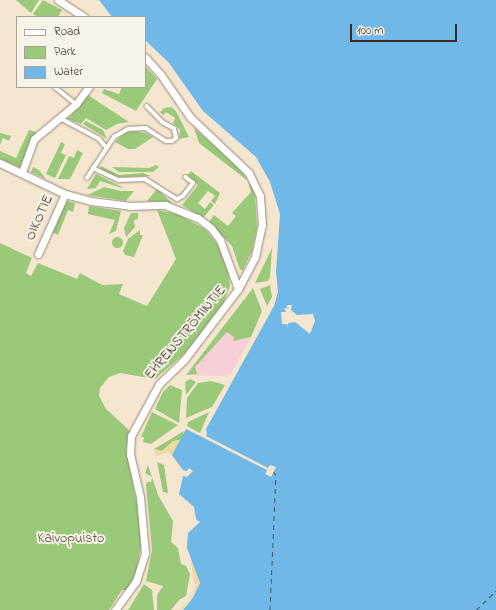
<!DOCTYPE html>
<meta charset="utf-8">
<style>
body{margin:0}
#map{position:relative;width:496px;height:610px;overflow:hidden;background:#f5e6d0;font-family:"Indie Flower",sans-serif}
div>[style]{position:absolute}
.built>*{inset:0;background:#f6cfd8}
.green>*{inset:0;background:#9aca79}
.round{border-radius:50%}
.sand>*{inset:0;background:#eeda9e}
.water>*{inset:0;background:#6fb8e7}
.pier>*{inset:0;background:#f5e6d0}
.ferry>*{height:1px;margin-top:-0.5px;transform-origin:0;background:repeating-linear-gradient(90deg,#4b555a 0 5px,transparent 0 9px)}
.roads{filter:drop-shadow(0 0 1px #988877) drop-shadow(0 0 1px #988877)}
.lane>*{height:3.5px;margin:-1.75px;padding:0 1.75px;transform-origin:1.75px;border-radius:1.75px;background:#fff}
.street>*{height:7px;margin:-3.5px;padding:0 3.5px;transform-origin:3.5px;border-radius:3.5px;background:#fff}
span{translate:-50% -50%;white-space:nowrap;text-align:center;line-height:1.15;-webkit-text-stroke:4px #f7f3e8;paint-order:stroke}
.street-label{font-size:14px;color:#3b2a1e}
.park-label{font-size:14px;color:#535235}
.legend{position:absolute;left:16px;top:16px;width:130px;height:72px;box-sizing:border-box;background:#f7f3e8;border:1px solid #aca397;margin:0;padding:5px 7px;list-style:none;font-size:12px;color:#3b2a1e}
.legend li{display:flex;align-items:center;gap:8px;height:20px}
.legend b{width:20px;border:1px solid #aca397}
.scale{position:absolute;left:350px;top:24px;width:107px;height:18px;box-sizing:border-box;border:2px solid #3b2a1e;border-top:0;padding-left:5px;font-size:12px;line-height:14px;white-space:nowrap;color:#3b2a1e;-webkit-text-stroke:3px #f7f3e8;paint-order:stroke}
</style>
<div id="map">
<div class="built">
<div style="clip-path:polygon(224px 327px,247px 339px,251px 337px,231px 374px,223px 376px,186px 375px)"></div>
</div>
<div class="green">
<div style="clip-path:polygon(16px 0,39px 0,31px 13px)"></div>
<div style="clip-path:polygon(43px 0,62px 10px,58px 17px,38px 17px,33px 14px)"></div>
<div style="clip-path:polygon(145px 66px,157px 79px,136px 111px,102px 93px,104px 89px,119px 94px,122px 87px,145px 87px)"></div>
<div style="clip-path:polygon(88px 95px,129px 122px,117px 124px,106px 130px,86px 118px,81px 124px,68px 119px)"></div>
<div style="clip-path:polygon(164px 108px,171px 107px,176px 111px,189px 137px,179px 139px,180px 130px,173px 123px,175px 118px,166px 112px,163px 115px,160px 112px)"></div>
<div style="clip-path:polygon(86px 121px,103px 130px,107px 139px,83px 124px)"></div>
<div style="clip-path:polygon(194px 128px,234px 163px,244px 175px,252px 188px,255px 195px,257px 227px,252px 251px,243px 270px,240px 270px,232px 246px,209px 222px,214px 215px,228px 226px,236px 216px,232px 213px,251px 192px,248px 181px,199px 143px)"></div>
<div style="clip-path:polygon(29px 130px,36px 132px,21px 168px,0 159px,0 151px,16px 158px)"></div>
<div style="clip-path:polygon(132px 131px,146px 133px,153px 137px,135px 149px,128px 149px,115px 142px,125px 133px)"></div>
<div style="clip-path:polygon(0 133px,11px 136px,9px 141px,3px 138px,0 145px)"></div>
<div style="clip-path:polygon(61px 142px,65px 144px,61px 153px,66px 155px,55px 178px,46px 174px)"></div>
<div style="clip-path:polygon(77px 150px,83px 153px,70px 179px,58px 179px,69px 156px,74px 158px)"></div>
<div style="clip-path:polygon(156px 165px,159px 167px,153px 172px,119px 172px,112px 167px,149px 168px)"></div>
<div style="clip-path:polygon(101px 166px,119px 175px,143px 173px,151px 176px,119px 177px,107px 173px,100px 168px)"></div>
<div style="clip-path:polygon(33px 167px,39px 170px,46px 179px,31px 172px)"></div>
<div style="clip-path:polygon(191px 171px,220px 193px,215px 204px,211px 201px,215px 196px,208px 191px,198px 203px,205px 209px,210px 202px,214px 205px,203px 218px,182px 205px,198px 185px,187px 176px)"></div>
<div style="clip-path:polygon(96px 174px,122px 187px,122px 188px,100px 181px,96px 188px,87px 189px)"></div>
<div style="clip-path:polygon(104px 187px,121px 191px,134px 191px,126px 201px,88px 195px)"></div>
<div style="clip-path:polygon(157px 189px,172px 203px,147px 201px)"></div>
<div style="clip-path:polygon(67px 201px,75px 203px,73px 212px,68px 210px,58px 235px,52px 232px)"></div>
<div style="clip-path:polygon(89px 206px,121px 211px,116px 231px,109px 234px,115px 220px,88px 214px)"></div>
<div style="clip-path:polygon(157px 210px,177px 214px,205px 229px,218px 245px,227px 262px,230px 286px,222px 307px,207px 326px,184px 354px,155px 379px,120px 373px,109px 377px,100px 388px,99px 396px,106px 409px,130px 431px,126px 449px,138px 510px,142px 542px,135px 577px,127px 590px,122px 590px,109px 610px,0 610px,0 243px,32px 258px,26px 273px,31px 276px,38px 263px,77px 279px,80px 273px,102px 285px,123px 284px,119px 294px,147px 306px,176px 259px)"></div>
<div style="clip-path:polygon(131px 213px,138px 213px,138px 219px,134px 220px,135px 227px,126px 237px,124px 228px)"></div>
<div style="clip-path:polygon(140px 230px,140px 235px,143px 235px,134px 257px,125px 255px,123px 251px,128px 239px)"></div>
<div class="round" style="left:111.5px;top:236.5px;width:11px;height:11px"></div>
<div style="clip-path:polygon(272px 248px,270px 277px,268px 281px,255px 283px)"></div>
<div style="clip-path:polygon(270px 285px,272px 297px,267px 306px,260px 289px)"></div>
<div style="clip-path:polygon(253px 288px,262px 311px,251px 337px,233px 341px,234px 337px,227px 332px,195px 367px,197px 374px,186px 375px)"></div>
<div style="clip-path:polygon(190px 379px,196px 382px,186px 395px,185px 382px)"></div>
<div style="clip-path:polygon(211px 381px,225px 385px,212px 407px,186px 418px,187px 398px,198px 383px)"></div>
<div style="clip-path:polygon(170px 385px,182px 390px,179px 423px,155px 409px,163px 392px)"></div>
<div style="clip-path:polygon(152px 412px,178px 425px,151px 444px,143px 442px,144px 437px,141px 437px)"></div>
<div style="clip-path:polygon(209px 412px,200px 433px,187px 426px,188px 422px)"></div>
<div style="clip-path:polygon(184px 431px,181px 440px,173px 441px,162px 451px,154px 449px)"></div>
<div style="clip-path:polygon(157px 462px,164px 465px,168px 493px,163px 492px)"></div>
<div style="clip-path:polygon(148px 465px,158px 495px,173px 521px,171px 542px,178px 548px,181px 564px,186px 566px,190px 574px,186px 596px,179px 600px,171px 610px,157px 610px,157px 595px,163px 586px,146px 581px,152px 550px,146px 484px,147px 482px,151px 482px,152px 477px,145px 473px)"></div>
<div style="clip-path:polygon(144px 584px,152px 590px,154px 610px,128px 610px)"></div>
</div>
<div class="sand">
<div style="clip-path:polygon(181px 440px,178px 447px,189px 468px,187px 471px,182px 469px,169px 452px,156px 456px,154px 449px,162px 451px,173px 441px)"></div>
<div style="clip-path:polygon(190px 559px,197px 573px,199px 585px,184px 608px,178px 610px,186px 604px,197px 584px,195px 584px)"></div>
</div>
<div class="water">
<div style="clip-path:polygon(evenodd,99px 0,496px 0,496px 610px,183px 610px,192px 599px,200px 583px,187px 548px,188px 533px,200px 522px,196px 519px,194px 507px,179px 494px,183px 476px,187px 477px,193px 471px,189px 468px,187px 471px,183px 470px,172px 455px,186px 429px,204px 438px,207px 435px,206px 429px,274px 306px,278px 292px,276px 272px,280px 214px,270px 182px,256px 157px,203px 111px,169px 63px,145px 40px,145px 17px,112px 17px,99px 0,288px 305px,292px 305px,291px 310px,297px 315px,313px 314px,315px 321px,310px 334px,295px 322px,288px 323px,288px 328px,287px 324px,282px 324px,281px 312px,286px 312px,284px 308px,290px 309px,286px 307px,288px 305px)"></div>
</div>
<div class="pier">
<div style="clip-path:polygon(206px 436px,268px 468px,270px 465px,276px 467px,271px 477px,265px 474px,267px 470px,204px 438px)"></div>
</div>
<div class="ferry">
<div style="left:270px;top:610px;width:135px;rotate:-87.5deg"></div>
<div style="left:276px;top:475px;width:4px;rotate:-124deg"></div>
<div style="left:476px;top:610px;width:28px;rotate:-44deg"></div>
</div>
<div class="roads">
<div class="lane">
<div style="left:55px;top:87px;width:27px;rotate:39deg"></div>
<div style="left:62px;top:115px;width:5px;rotate:68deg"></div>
<div style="left:64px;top:120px;width:40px;rotate:28deg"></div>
<div style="left:99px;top:139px;width:12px;rotate:48deg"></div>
<div style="left:93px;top:168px;width:29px;rotate:25deg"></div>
<div style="left:119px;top:180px;width:26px;rotate:-2deg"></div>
<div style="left:145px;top:179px;width:38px;rotate:32deg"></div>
<div style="left:177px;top:199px;width:7px;rotate:-27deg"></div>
<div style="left:183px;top:196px;width:16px;rotate:-52deg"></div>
<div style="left:193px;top:183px;width:9px;rotate:-144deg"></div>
<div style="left:87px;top:178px;width:49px;rotate:-56.6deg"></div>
<div style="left:114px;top:137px;width:16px;rotate:-30deg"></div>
<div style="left:128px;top:129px;width:18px;rotate:-3deg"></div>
<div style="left:146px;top:128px;width:24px;rotate:33deg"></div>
<div style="left:166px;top:141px;width:6px"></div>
<div style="left:172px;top:141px;width:5px;rotate:-37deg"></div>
<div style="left:176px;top:138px;width:9px;rotate:-103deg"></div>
<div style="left:174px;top:129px;width:13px;rotate:-151deg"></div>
<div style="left:163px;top:123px;width:23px;rotate:-135deg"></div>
</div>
<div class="street">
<div style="left:58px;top:0;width:31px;rotate:33deg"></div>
<div style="left:0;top:163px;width:72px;rotate:25.5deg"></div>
<div style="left:65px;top:194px;width:27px;rotate:15deg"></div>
<div style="left:91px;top:201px;width:38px;rotate:7deg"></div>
<div style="left:129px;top:206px;width:36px;rotate:-2deg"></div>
<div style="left:165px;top:205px;width:35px;rotate:22deg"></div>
<div style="left:198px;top:218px;width:16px;rotate:38deg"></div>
<div style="left:211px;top:228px;width:15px;rotate:53deg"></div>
<div style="left:220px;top:240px;width:52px;rotate:69.8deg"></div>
<div style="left:22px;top:172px;width:35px;rotate:-70deg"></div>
<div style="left:34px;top:139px;width:55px;rotate:-39.8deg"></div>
<div style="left:76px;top:104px;width:21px;rotate:-53deg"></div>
<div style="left:38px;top:254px;width:66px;rotate:-65.8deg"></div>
<div style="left:115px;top:610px;width:36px;rotate:-54deg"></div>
<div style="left:136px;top:581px;width:29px;rotate:-72deg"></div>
<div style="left:145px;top:553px;width:56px;rotate:-95.1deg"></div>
<div style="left:140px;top:497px;width:44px;rotate:-103.1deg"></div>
<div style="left:130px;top:454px;width:18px;rotate:-87deg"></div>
<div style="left:131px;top:436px;width:59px;rotate:-61.7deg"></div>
<div style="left:159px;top:384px;width:35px;rotate:-44deg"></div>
<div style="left:184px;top:360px;width:89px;rotate:-52.7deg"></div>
<div style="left:238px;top:289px;width:36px;rotate:-62deg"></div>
<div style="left:255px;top:257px;width:33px;rotate:-78deg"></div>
<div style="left:262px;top:225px;width:29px;rotate:-94deg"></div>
<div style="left:260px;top:196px;width:25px;rotate:-116deg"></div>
<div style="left:249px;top:173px;width:81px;rotate:-136.5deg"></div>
<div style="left:190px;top:117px;width:51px;rotate:-124.6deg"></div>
<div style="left:161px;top:75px;width:24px;rotate:-132deg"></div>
</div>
</div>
<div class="street-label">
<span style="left:40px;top:218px;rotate:-66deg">OIKOTIE</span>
<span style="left:186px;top:333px;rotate:-50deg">EHRENSTRÖMINTIE</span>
</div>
<div class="park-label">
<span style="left:71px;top:539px">Kaivopuisto</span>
</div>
<ul class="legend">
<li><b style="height:5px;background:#fff"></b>Road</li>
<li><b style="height:11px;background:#9aca79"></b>Park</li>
<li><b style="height:11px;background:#6fb8e7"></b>Water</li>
</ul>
<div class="scale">100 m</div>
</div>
